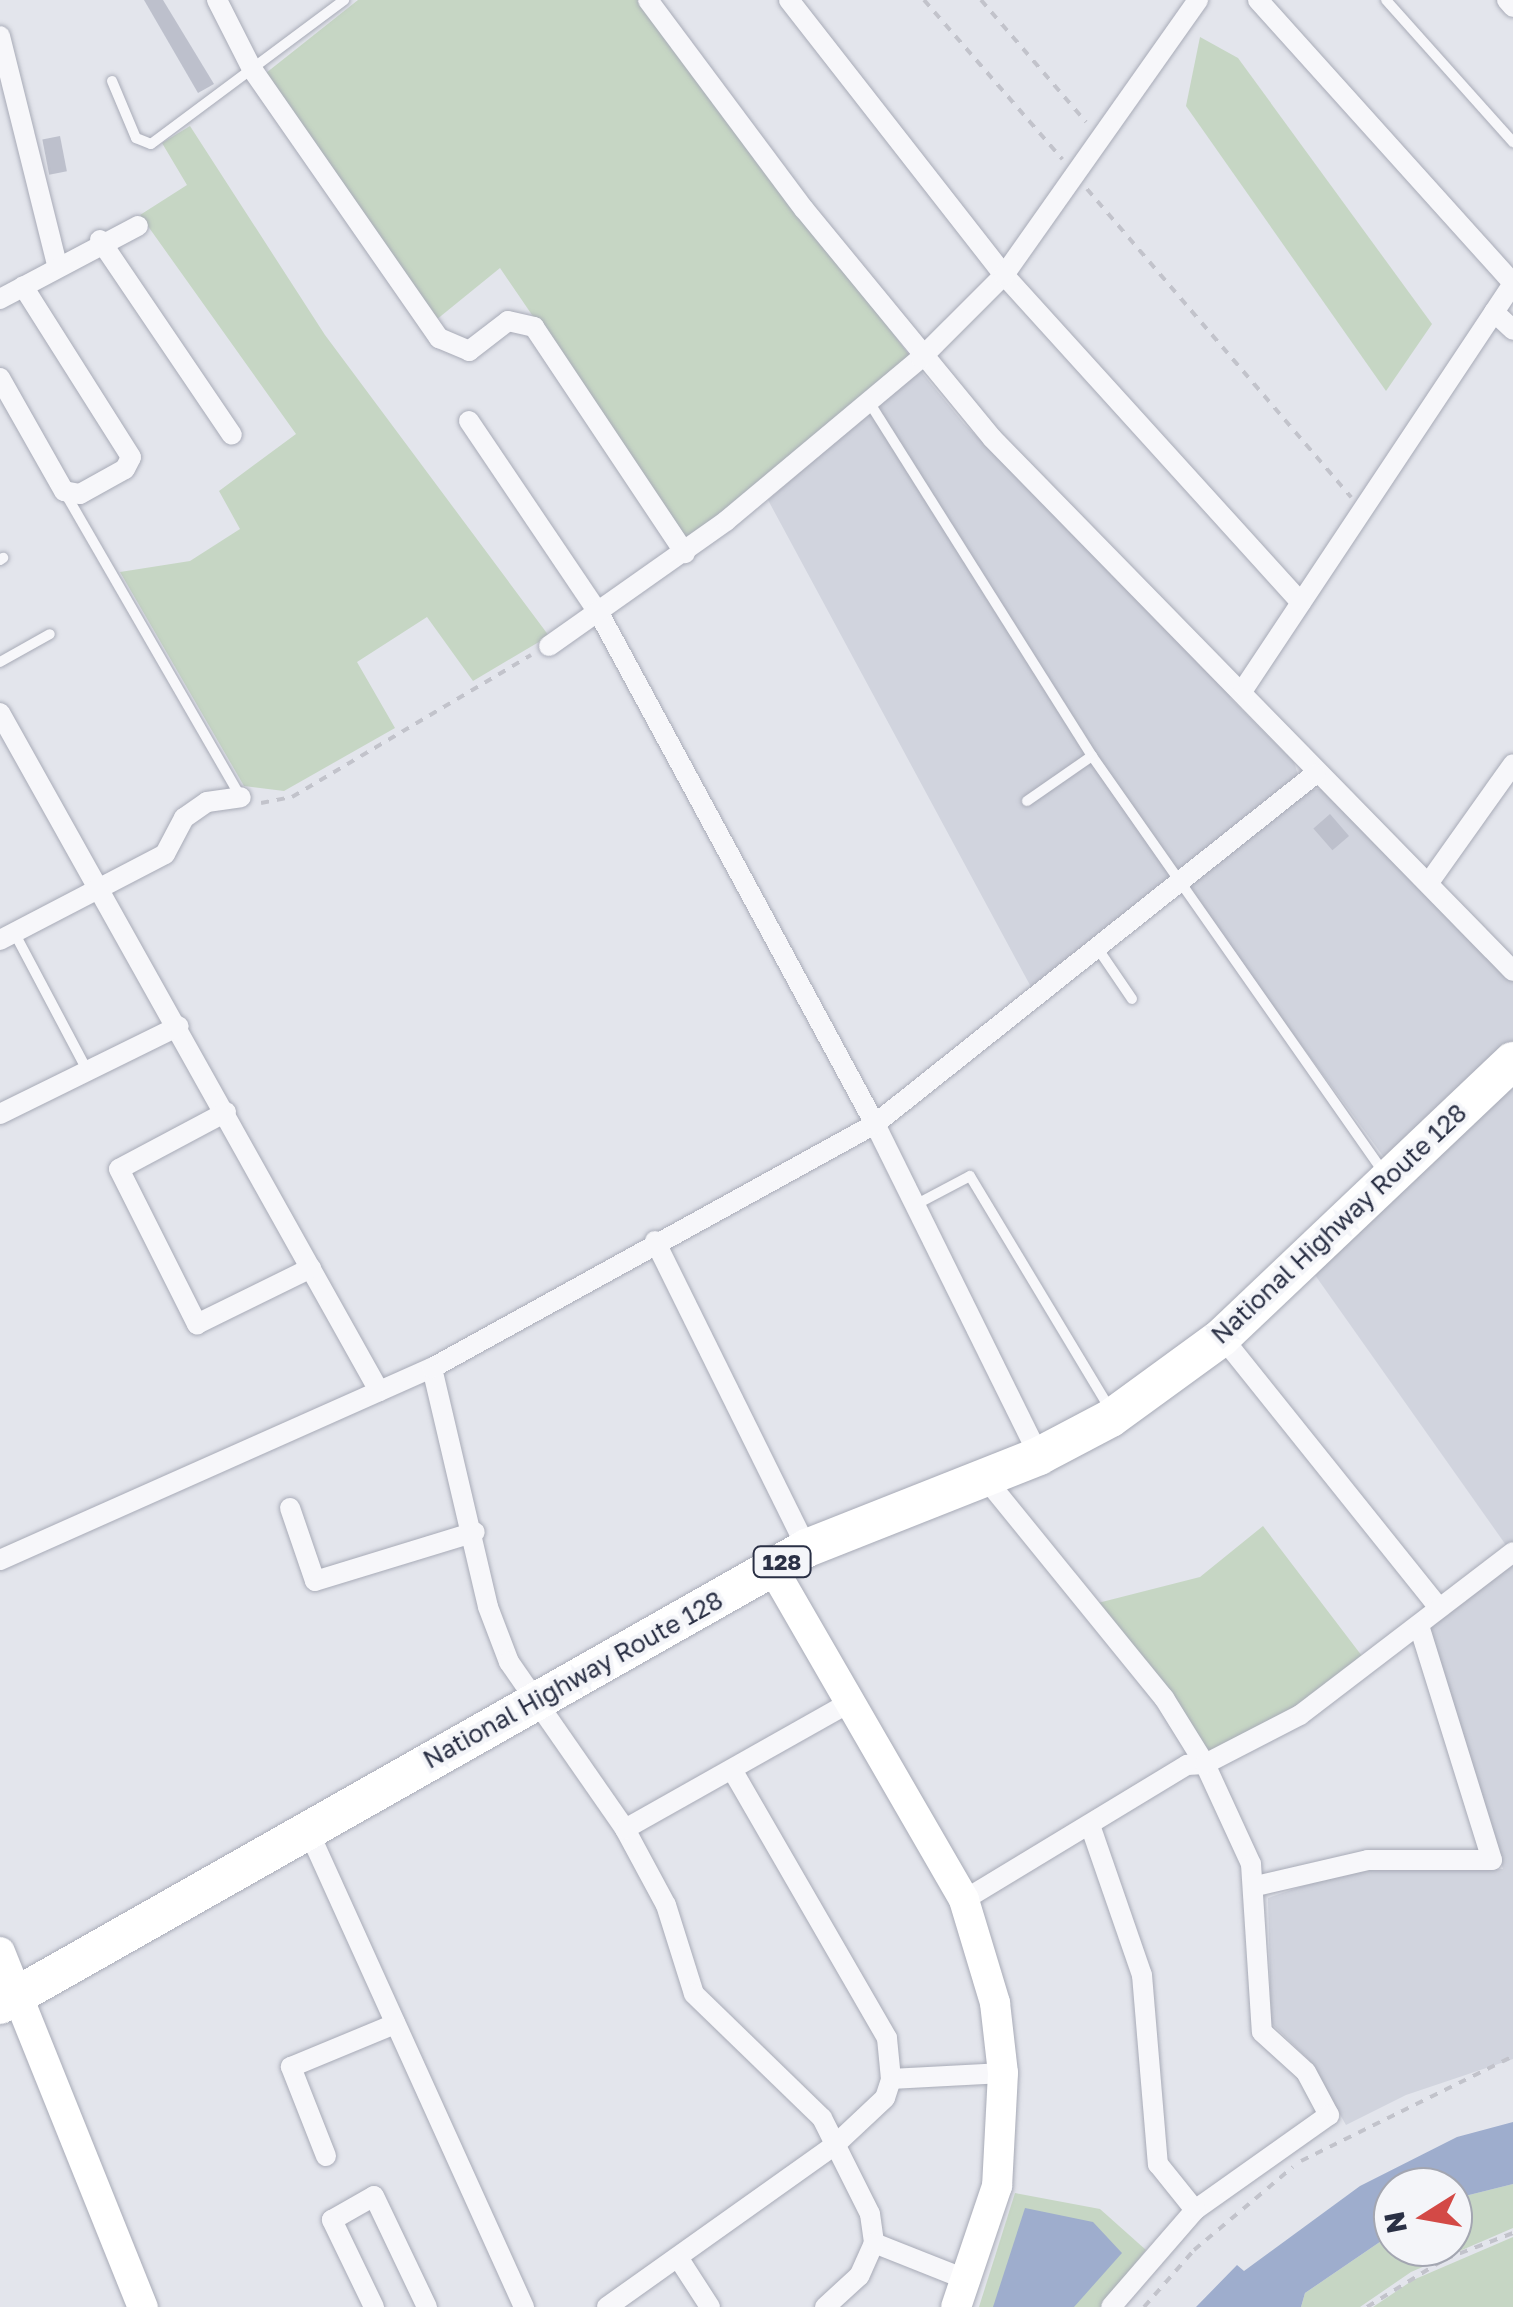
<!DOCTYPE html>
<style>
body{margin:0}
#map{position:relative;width:1513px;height:2307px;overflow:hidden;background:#e3e5ec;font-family:"Golos Text",sans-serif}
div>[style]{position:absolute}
.built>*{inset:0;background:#d1d4de}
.green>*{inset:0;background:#c6d6c4}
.water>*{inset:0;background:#9eadcd}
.building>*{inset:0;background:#bdc0cc;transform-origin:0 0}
.path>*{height:4px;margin-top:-2px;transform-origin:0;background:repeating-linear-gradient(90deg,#c2c3cb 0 8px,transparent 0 16px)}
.roads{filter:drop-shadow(0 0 2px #a8abb7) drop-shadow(0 0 2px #a8abb7)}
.lane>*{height:10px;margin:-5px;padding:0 5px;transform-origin:5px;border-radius:5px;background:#f7f7fa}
.street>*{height:20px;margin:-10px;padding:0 10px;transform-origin:10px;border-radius:10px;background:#f7f7fa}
.secondary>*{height:30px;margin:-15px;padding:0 15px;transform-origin:15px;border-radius:15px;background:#fff}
.highway>*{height:38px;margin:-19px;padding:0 19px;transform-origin:19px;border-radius:19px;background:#fff}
span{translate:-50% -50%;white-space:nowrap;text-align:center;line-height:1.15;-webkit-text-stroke:8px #f4f5f9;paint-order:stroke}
.shield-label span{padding:2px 8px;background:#f4f5f9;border:2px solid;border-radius:8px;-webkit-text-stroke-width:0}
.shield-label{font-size:22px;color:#2a3045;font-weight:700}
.street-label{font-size:25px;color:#2a3045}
.north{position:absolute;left:1373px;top:2167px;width:100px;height:100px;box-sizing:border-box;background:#f4f5f9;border:2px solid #a3a6b1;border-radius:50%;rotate:259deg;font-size:28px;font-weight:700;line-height:40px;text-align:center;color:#2a3045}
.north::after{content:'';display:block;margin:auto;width:35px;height:45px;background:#d34946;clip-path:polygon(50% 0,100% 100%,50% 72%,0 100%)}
</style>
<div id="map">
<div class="built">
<div style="clip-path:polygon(919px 369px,964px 424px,1232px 686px,1230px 698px,1294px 762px,1298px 775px,1031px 987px,768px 500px)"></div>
<div style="clip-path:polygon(1327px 788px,1513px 980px,1513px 1042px,1386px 1160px,1184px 886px,1310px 790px)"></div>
<div style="clip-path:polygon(1513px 1085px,1513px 1544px,1508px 1548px,1315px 1275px)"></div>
<div style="clip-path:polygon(1513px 1558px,1513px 2059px,1406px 2095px,1346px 2125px,1309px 2060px,1271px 2023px,1268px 1898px,1362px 1866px,1503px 1869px,1429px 1625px)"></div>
</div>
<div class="green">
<div style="clip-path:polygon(358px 0,641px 0,910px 356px,774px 475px,685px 539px,500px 268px,436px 320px,266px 73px)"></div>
<div style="clip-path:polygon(1200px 37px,1238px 58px,1432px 324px,1386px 391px,1186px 106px)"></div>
<div style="clip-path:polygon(190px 126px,325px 335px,549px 636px,473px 681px,427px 617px,357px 662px,395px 728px,284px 791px,244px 786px,120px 572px,190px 561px,240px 529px,219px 491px,296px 434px,140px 215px,187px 185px,162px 143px)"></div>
<div style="clip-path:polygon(1263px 1526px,1365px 1660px,1295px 1712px,1210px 1754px,1090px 1605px,1200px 1577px)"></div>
<div style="clip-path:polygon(1513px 2184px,1513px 2228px,1411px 2272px,1360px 2307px,1301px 2307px,1305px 2293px,1393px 2233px,1393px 2247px,1453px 2247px,1453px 2199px)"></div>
<div style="clip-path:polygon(1015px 2193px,1100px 2209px,1146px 2250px,1101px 2307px,979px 2307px)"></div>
<div style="clip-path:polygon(1513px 2237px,1513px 2307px,1373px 2307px,1413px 2280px)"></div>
</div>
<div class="water">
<div style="clip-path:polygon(1513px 2122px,1513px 2184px,1453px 2199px,1453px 2187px,1393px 2187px,1393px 2233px,1305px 2293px,1301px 2307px,1196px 2307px,1237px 2265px,1244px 2271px,1360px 2186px,1457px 2137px)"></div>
<div style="clip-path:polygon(1025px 2208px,1093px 2222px,1122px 2253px,1074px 2307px,993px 2307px)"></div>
</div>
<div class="building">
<div style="clip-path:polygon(144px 0,163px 0,214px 84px,198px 93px)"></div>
<div style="left:60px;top:136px;width:36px;height:18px;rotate:79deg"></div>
<div style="left:1330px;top:814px;width:29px;height:22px;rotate:49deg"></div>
</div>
<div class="path">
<div style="left:924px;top:0;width:211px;rotate:49deg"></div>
<div style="left:981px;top:0;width:161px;rotate:49.3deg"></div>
<div style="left:1087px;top:189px;width:406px;rotate:49.4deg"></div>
<div style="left:261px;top:803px;width:32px;rotate:-11deg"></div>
<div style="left:292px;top:797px;width:278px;rotate:-30.7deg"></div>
<div style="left:1301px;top:2161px;width:237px;rotate:-26.3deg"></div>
<div style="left:1144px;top:2307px;width:76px;rotate:-48.7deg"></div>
<div style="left:1194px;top:2250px;width:129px;rotate:-40deg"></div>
<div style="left:1367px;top:2307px;width:92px;rotate:-31.6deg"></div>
<div style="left:1445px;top:2259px;width:73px;rotate:-20.9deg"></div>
</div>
<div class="roads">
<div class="lane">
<div style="left:1386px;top:0;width:191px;rotate:48.2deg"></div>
<div style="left:112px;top:81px;width:62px;rotate:67.2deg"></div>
<div style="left:136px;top:138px;width:16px;rotate:22deg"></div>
<div style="left:151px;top:144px;width:241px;rotate:-36.7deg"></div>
<div style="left:869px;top:402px;width:418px;rotate:57.8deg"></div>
<div style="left:1092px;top:756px;width:509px;rotate:55deg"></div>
<div style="left:64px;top:491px;width:352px;rotate:60deg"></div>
<div style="left:0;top:560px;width:4px;rotate:-34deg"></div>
<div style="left:0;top:662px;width:57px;rotate:-29.2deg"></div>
<div style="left:1027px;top:801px;width:79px;rotate:-34.7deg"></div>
<div style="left:15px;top:934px;width:154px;rotate:62.1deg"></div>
<div style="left:1096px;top:946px;width:64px;rotate:55.8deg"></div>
<div style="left:915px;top:1205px;width:62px;rotate:-27.8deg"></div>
<div style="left:970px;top:1176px;width:274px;rotate:59deg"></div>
</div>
<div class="street">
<div style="left:217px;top:0;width:77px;rotate:63.1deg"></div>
<div style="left:252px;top:69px;width:328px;rotate:55.2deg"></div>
<div style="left:439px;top:338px;width:33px;rotate:23deg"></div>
<div style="left:469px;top:351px;width:49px;rotate:-37.6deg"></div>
<div style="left:508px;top:321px;width:27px;rotate:13deg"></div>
<div style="left:534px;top:327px;width:272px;rotate:56.3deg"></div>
<div style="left:648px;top:0;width:261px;rotate:53.3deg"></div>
<div style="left:804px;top:209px;width:296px;rotate:50.6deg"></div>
<div style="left:992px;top:438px;width:745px;rotate:45.65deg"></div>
<div style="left:789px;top:0;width:349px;rotate:52deg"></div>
<div style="left:1004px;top:275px;width:442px;rotate:47.8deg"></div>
<div style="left:1258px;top:0;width:381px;rotate:48deg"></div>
<div style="left:1507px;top:0;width:9px;rotate:49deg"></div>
<div style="left:0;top:36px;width:236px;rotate:76deg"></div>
<div style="left:100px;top:240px;width:235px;rotate:55.9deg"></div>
<div style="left:0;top:299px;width:156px;rotate:-27.9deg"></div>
<div style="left:1494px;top:312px;width:26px;rotate:43deg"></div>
<div style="left:0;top:378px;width:130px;rotate:60.5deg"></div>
<div style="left:64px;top:491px;width:16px;rotate:11deg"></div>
<div style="left:80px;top:494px;width:51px;rotate:-29.1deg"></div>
<div style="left:125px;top:469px;width:13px;rotate:-63deg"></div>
<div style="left:131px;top:457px;width:202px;rotate:-122.3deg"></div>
<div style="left:469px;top:421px;width:234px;rotate:56deg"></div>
<div style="left:600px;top:615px;width:579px;rotate:61.62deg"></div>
<div style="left:875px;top:1124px;width:370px;rotate:63.7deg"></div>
<div style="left:549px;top:646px;width:217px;rotate:-35.2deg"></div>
<div style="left:726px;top:521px;width:254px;rotate:-39.9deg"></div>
<div style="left:921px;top:358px;width:117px;rotate:-45deg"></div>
<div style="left:1004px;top:275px;width:337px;rotate:-54.8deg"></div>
<div style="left:1243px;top:690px;width:488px;rotate:-56.4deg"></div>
<div style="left:0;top:713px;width:777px;rotate:60.79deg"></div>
<div style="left:1430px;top:881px;width:143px;rotate:-54.6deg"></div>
<div style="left:0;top:940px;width:186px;rotate:-27.5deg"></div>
<div style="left:165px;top:854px;width:41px;rotate:-62.2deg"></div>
<div style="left:184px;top:818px;width:28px;rotate:-35deg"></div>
<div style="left:207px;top:802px;width:34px;rotate:-8deg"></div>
<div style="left:226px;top:1112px;width:121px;rotate:152deg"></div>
<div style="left:119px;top:1169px;width:174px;rotate:63.3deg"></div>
<div style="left:197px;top:1324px;width:127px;rotate:-26.2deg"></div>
<div style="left:0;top:1114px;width:199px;rotate:-26.2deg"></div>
<div style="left:655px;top:1241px;width:343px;rotate:63.7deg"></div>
<div style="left:1222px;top:1337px;width:347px;rotate:51.3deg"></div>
<div style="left:432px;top:1368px;width:245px;rotate:76.8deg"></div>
<div style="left:488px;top:1607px;width:59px;rotate:69.1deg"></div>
<div style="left:509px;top:1662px;width:203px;rotate:55.2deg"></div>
<div style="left:625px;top:1829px;width:86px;rotate:61.7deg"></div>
<div style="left:666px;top:1905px;width:93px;rotate:72.5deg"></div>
<div style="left:694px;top:1994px;width:178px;rotate:44.1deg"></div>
<div style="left:822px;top:2118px;width:107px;rotate:63.4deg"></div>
<div style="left:870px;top:2214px;width:29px;rotate:82deg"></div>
<div style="left:874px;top:2243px;width:36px;rotate:114deg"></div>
<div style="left:859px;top:2276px;width:46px;rotate:137.6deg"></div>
<div style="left:985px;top:1478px;width:284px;rotate:50.9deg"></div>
<div style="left:1164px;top:1698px;width:78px;rotate:58.2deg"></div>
<div style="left:1205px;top:1764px;width:110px;rotate:65.3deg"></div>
<div style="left:1251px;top:1864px;width:168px;rotate:86.3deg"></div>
<div style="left:1262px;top:2032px;width:59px;rotate:42.3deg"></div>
<div style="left:1306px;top:2072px;width:49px;rotate:61.9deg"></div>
<div style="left:1329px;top:2115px;width:164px;rotate:144.7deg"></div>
<div style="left:1195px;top:2210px;width:128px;rotate:130.9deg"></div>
<div style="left:290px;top:1508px;width:77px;rotate:71.1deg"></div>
<div style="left:315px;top:1581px;width:167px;rotate:-17deg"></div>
<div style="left:0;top:1560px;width:473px;rotate:-24deg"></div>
<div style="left:432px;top:1368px;width:506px;rotate:-28.85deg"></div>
<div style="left:875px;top:1124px;width:562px;rotate:-38.5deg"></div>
<div style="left:1090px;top:1825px;width:159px;rotate:70.9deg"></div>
<div style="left:1142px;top:1975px;width:190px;rotate:85.2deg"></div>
<div style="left:1158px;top:2164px;width:59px;rotate:51.2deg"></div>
<div style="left:625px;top:1829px;width:261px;rotate:-29.4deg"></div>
<div style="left:308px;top:1830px;width:524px;rotate:65.64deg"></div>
<div style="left:1256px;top:1886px;width:115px;rotate:-13.1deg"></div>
<div style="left:1368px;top:1860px;width:124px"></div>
<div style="left:1492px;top:1860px;width:245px;rotate:-107.3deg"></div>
<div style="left:964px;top:1900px;width:261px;rotate:-31.2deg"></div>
<div style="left:1187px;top:1765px;width:18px;rotate:-3deg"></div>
<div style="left:1205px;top:1764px;width:107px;rotate:-27.3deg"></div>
<div style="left:1300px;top:1715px;width:268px;rotate:-37.4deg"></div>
<div style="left:891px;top:2079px;width:112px;rotate:-3.1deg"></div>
<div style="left:326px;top:2156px;width:96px;rotate:-111.5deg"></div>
<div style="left:291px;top:2067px;width:113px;rotate:-22.5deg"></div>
<div style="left:874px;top:2243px;width:103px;rotate:21.6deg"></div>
<div style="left:679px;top:2259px;width:57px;rotate:57.1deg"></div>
<div style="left:374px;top:2307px;width:97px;rotate:-115.8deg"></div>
<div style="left:332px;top:2220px;width:48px;rotate:-29.7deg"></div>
<div style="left:374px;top:2196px;width:123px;rotate:64.5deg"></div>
<div style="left:607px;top:2307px;width:281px;rotate:-35.4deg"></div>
<div style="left:836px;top:2144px;width:67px;rotate:-43.2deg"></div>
<div style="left:885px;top:2098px;width:20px;rotate:-72deg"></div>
<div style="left:891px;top:2079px;width:41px;rotate:-95.6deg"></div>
<div style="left:887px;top:2038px;width:310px;rotate:-120deg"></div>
</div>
<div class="secondary">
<div style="left:772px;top:1567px;width:384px;rotate:60deg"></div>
<div style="left:964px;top:1900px;width:108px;rotate:73.2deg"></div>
<div style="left:995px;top:2003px;width:70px;rotate:83.5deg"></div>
<div style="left:1003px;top:2073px;width:113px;rotate:93deg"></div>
<div style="left:997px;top:2186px;width:128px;rotate:108.7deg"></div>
<div style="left:0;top:1952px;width:383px;rotate:68.1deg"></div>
</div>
<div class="highway">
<div style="left:0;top:2005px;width:927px;rotate:-29.52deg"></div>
<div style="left:807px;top:1548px;width:250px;rotate:-21.6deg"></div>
<div style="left:1039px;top:1456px;width:81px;rotate:-27.8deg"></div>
<div style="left:1111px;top:1418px;width:137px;rotate:-36.1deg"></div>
<div style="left:1222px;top:1337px;width:401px;rotate:-43.5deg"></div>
</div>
</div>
<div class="shield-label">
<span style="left:782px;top:1562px">128</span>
</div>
<div class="street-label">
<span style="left:1339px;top:1224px;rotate:-43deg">National Highway Route 128</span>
<span style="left:573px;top:1680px;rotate:-29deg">National Highway Route 128</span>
</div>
<div class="north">N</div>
</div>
